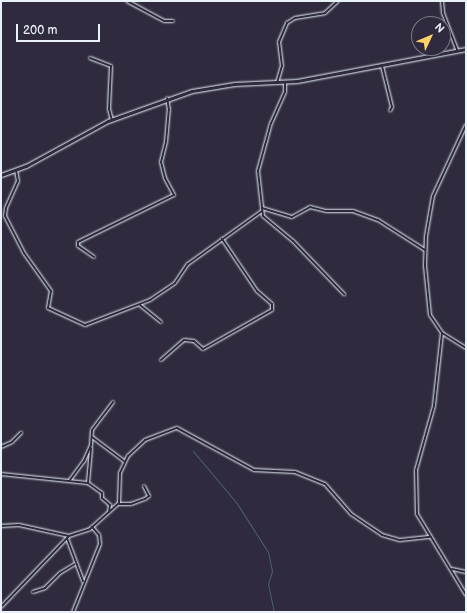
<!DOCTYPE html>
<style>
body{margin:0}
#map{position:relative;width:467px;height:613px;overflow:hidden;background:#2f2a3d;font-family:"Balsamiq Sans",sans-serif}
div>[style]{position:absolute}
.stream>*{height:1px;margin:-0.5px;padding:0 0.5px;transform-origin:0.5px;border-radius:0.5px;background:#4b6373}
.roads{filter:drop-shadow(0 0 1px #e8f1f8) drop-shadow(0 0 1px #e8f1f8)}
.street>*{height:2px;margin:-1px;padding:0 1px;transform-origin:1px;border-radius:1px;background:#2f2a3d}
.secondary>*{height:3px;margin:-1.5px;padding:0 1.5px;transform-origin:1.5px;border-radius:1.5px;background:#2f2a3d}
span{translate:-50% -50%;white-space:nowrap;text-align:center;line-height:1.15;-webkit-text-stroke:3px #2f2a3d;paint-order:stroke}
.frame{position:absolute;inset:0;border:2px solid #e8f1f8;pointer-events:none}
.north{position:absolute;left:411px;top:16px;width:40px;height:40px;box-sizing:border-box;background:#2f2a3d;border:1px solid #797a88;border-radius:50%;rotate:46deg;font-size:11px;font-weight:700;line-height:16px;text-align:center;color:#e8f1f8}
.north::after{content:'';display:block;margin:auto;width:14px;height:18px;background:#ffd166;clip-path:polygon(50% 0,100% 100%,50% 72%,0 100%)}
.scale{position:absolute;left:16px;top:24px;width:84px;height:18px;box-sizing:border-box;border:2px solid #e8f1f8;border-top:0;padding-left:5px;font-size:12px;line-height:14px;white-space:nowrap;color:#e8f1f8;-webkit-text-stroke:3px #2f2a3d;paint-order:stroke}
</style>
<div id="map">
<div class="stream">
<div style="left:193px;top:451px;width:67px;rotate:49.9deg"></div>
<div style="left:236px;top:502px;width:59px;rotate:57.4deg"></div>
<div style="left:268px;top:552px;width:19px;rotate:78deg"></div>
<div style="left:272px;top:571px;width:14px;rotate:107deg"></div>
<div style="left:268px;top:584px;width:29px;rotate:78deg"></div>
</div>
<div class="roads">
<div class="street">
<div style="left:127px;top:1px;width:42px;rotate:28.4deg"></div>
<div style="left:164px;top:21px;width:9px"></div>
<div style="left:442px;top:1px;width:12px;rotate:85deg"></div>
<div style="left:443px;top:13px;width:40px;rotate:69deg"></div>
<div style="left:90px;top:58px;width:22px;rotate:21deg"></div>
<div style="left:111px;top:66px;width:43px;rotate:92.7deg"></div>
<div style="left:109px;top:109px;width:11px;rotate:75deg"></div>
<div style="left:382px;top:66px;width:42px;rotate:76.3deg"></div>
<div style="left:392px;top:107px;width:4px;rotate:117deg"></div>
<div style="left:285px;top:82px;width:10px;rotate:90deg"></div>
<div style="left:285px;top:92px;width:34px;rotate:114deg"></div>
<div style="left:271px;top:123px;width:50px;rotate:105.2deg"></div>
<div style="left:258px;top:171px;width:45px;rotate:83.7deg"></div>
<div style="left:263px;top:216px;width:39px;rotate:40deg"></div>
<div style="left:293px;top:241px;width:74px;rotate:46.1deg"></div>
<div style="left:277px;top:83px;width:18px;rotate:-74deg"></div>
<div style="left:282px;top:66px;width:24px;rotate:-97deg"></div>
<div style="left:279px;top:42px;width:21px;rotate:-67deg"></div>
<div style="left:287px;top:23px;width:9px;rotate:-32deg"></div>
<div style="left:295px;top:18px;width:30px;rotate:-9deg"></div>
<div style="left:325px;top:13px;width:18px;rotate:-43deg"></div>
<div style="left:466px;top:125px;width:78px;rotate:114.9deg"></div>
<div style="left:433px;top:196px;width:41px;rotate:99.9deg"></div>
<div style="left:426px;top:236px;width:30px;rotate:92deg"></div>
<div style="left:425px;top:266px;width:49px;rotate:84.2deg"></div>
<div style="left:430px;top:315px;width:22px;rotate:56deg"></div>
<div style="left:442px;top:333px;width:28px;rotate:32deg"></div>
<div style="left:16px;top:170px;width:11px;rotate:80deg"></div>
<div style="left:18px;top:181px;width:30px;rotate:114deg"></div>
<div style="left:6px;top:208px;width:8px;rotate:97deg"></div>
<div style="left:5px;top:216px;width:42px;rotate:62.8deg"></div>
<div style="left:24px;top:253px;width:47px;rotate:54.6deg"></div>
<div style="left:51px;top:291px;width:17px;rotate:100deg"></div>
<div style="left:48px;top:308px;width:41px;rotate:24.7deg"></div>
<div style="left:85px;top:325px;width:70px;rotate:-21deg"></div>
<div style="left:150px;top:300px;width:30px;rotate:-34deg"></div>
<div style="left:175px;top:283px;width:23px;rotate:-56deg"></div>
<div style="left:188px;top:264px;width:91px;rotate:-35.6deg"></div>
<div style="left:262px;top:208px;width:31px;rotate:17deg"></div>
<div style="left:292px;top:217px;width:21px;rotate:-29deg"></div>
<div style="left:310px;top:207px;width:16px;rotate:14deg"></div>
<div style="left:326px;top:211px;width:27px"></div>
<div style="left:353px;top:211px;width:27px;rotate:20deg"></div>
<div style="left:378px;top:220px;width:56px;rotate:32.6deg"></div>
<div style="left:94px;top:257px;width:19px;rotate:-145deg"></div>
<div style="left:78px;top:246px;width:4px;rotate:-90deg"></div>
<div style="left:78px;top:242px;width:107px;rotate:-26.1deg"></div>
<div style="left:174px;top:195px;width:19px;rotate:-118deg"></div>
<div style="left:165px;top:178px;width:16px;rotate:-104deg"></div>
<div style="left:161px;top:162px;width:21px;rotate:-76deg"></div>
<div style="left:166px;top:142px;width:32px;rotate:-85deg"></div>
<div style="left:169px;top:110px;width:12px;rotate:-99deg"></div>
<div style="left:140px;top:305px;width:27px;rotate:39deg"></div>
<div style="left:442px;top:333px;width:73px;rotate:96.3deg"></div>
<div style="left:434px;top:406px;width:66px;rotate:105.7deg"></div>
<div style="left:416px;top:470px;width:44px;rotate:88.7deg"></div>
<div style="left:417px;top:514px;width:95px;rotate:58.8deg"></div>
<div style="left:161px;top:360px;width:30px;rotate:-41deg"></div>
<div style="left:184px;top:340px;width:10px;rotate:6deg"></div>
<div style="left:194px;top:341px;width:12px;rotate:42deg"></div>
<div style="left:203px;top:349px;width:79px;rotate:-29.5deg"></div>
<div style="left:272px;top:310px;width:6px;rotate:-90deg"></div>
<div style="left:272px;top:304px;width:20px;rotate:-139deg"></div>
<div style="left:257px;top:291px;width:63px;rotate:-123.9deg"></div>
<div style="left:92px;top:437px;width:40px;rotate:37deg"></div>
<div style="left:1px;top:447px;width:12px;rotate:-24deg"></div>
<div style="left:12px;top:442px;width:13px;rotate:-45deg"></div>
<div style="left:1px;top:474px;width:87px;rotate:5.9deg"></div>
<div style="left:88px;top:483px;width:17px;rotate:36deg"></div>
<div style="left:102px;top:493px;width:5px;rotate:90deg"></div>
<div style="left:102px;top:498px;width:11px;rotate:41deg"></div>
<div style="left:110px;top:505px;width:7px;rotate:98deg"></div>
<div style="left:70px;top:480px;width:24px;rotate:-54deg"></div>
<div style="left:84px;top:461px;width:17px;rotate:-66deg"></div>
<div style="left:91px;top:445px;width:15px;rotate:-86deg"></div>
<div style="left:92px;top:430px;width:35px;rotate:-53deg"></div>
<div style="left:88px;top:483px;width:35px;rotate:-85deg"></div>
<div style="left:118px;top:504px;width:13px"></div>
<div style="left:131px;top:504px;width:15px;rotate:-20deg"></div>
<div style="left:145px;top:499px;width:5px;rotate:-37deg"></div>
<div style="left:149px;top:496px;width:11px;rotate:-117deg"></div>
<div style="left:1px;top:526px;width:18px;rotate:-3deg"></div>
<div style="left:19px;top:525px;width:51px;rotate:12.4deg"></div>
<div style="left:69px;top:536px;width:22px;rotate:-18deg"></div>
<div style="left:90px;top:529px;width:39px;rotate:-42deg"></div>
<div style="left:119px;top:503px;width:30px;rotate:-88deg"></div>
<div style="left:120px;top:473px;width:19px;rotate:-65deg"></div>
<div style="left:128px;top:456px;width:23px;rotate:-43deg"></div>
<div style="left:145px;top:440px;width:34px;rotate:-21deg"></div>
<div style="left:177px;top:428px;width:88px;rotate:28.6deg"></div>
<div style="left:254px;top:470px;width:41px;rotate:2.8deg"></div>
<div style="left:295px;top:472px;width:32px;rotate:22deg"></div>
<div style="left:325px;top:484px;width:40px;rotate:49deg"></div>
<div style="left:351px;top:514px;width:37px;rotate:34deg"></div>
<div style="left:382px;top:535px;width:19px;rotate:16deg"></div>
<div style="left:400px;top:540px;width:31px;rotate:-6deg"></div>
<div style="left:67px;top:538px;width:46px;rotate:69.6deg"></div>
<div style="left:452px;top:569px;width:14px;rotate:12deg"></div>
<div style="left:33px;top:592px;width:13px;rotate:-18deg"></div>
<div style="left:45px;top:588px;width:21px;rotate:-45deg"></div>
<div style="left:60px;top:573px;width:17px;rotate:-31deg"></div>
<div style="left:1px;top:607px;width:98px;rotate:-46.2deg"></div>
<div style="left:73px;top:612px;width:73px;rotate:-68.3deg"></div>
<div style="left:100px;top:544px;width:9px;rotate:-96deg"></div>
<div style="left:99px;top:535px;width:11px;rotate:-131deg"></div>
</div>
<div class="secondary">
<div style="left:1px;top:175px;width:27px;rotate:-20deg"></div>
<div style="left:26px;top:166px;width:94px;rotate:-28.8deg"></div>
<div style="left:108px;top:121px;width:89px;rotate:-19.7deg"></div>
<div style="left:192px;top:91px;width:43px;rotate:-9.5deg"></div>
<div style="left:234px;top:84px;width:63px;rotate:-2.7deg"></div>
<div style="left:297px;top:81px;width:172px;rotate:-10.7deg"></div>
</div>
</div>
<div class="frame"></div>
<div class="north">N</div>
<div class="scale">200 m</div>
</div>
